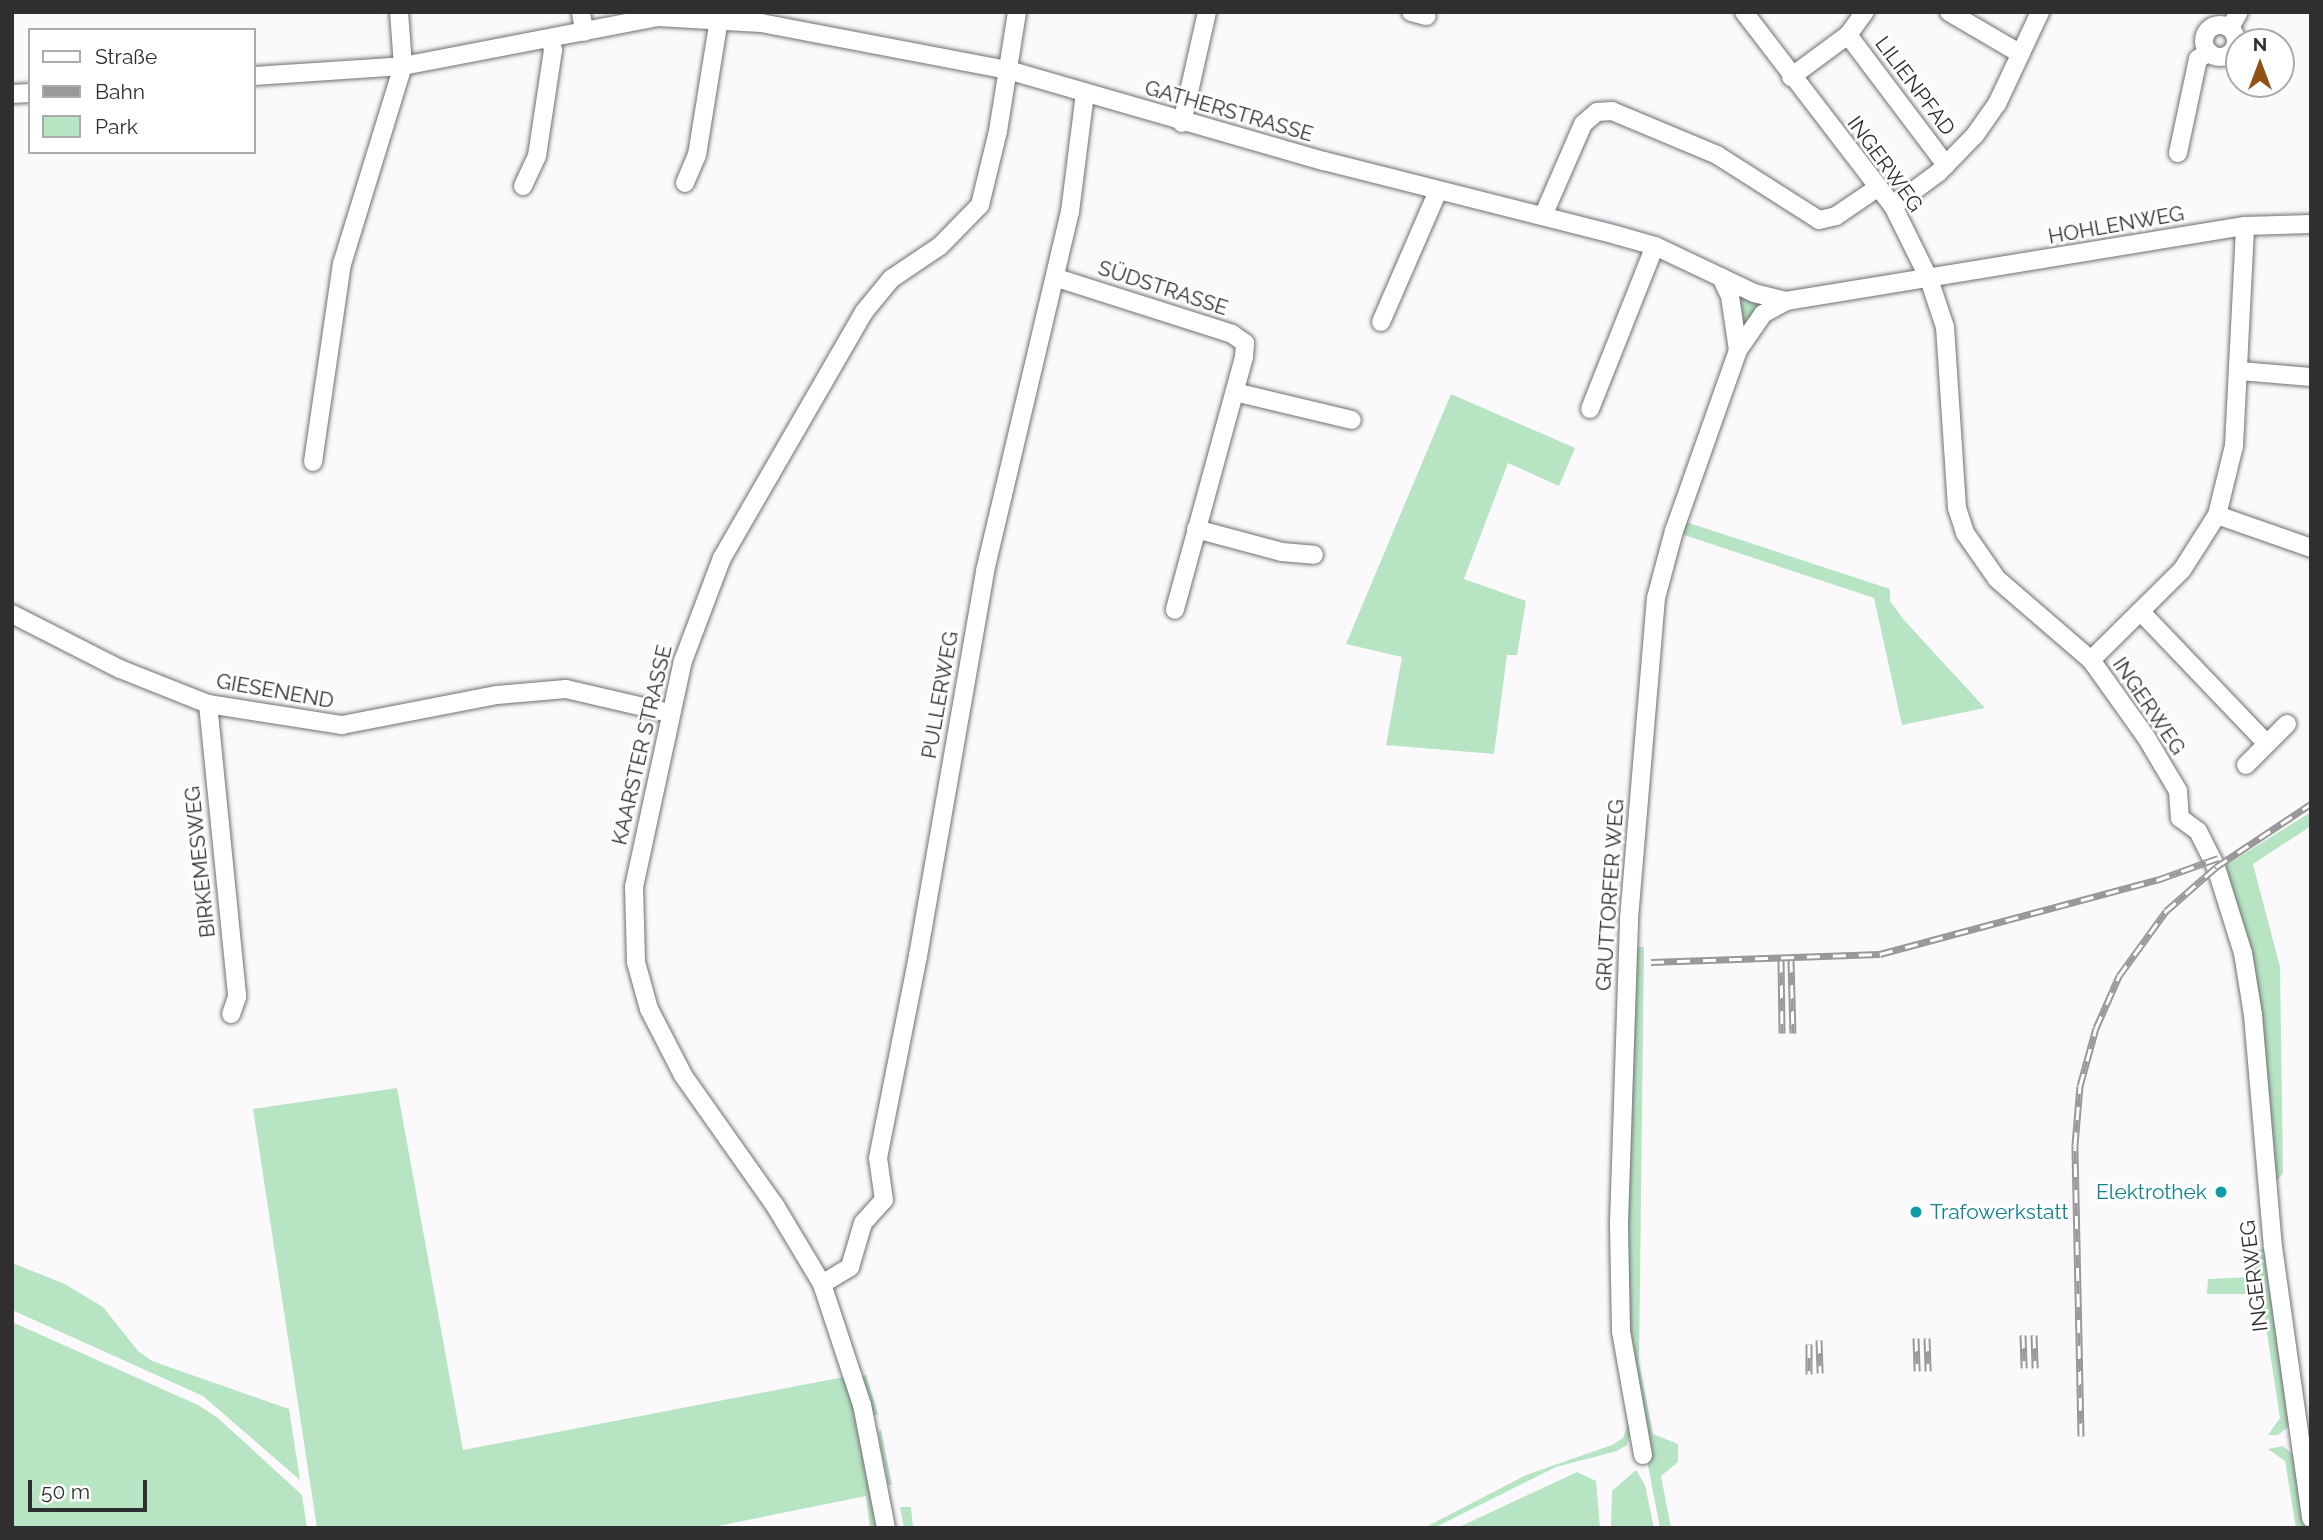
<!DOCTYPE html>
<meta charset="utf-8">
<style>
body{margin:0}
#map{position:relative;width:2323px;height:1540px;overflow:hidden;background:#fcf9fd;font-family:Raleway,sans-serif}
div>[style]{position:absolute}
.green>*{inset:0;background:#b7e4c3;transform-origin:0 0}
.roads{filter:drop-shadow(0 0 2px #716f72) drop-shadow(0 0 2px #716f72)}
.street>*{height:18px;margin:-9px;padding:0 9px;transform-origin:9px;border-radius:9px;background:#fff}
.street>.ring{margin:-9px;padding:0;box-sizing:content-box;background:none;border:18px solid #fff;border-radius:50%}
.rail>*{height:7px;margin-top:-3.5px;transform-origin:0;background:repeating-linear-gradient(90deg,#fff 0 13px,#9a989b 0 26px);box-sizing:border-box;border-block:2px solid #9a989b}
.dots>*{width:19px;height:19px;translate:-50% -50%;box-sizing:border-box;border:4px solid #fff;border-radius:50%}
span{translate:-50% -50%;white-space:nowrap;text-align:center;line-height:1.15;-webkit-text-stroke:5px #fff;paint-order:stroke}
.street-label{font-size:21px;color:#2f2e30}
.culture-label{font-size:21px;color:#0d838f}
.right{translate:-100% -50%;text-align:right}
.left{translate:0 -50%;text-align:left}
.frame{position:absolute;inset:0;border:14px solid #2f2e30;pointer-events:none}
.legend{position:absolute;left:28px;top:28px;width:228px;height:126px;box-sizing:border-box;background:#fff;border:2px solid #acabac;margin:0;padding:9px 12px;list-style:none;font-size:21px;color:#2f2e30}
.legend li{display:flex;align-items:center;gap:14px;height:35px}
.legend b{width:35px;border:2px solid #acabac}
.north{position:absolute;left:2225px;top:28px;width:70px;height:70px;box-sizing:border-box;background:#fff;border:2px solid #acabac;border-radius:50%;rotate:0deg;font-size:19px;font-weight:700;line-height:28px;text-align:center;color:#2f2e30}
.north::after{content:'';display:block;margin:auto;width:24px;height:32px;background:#8f5116;clip-path:polygon(50% 0,100% 100%,50% 72%,0 100%)}
.scale{position:absolute;left:28px;top:1480px;width:119px;height:32px;box-sizing:border-box;border:4px solid #2f2e30;border-top:0;padding-left:9px;font-size:21px;line-height:24px;white-space:nowrap;color:#2f2e30;-webkit-text-stroke:5px #fff;paint-order:stroke}
</style>
<div id="map">
<div class="green">
<div style="clip-path:polygon(1739px 293px,1767px 305px,1744px 326px,1735px 295px)"></div>
<div style="clip-path:polygon(1451px 394px,1575px 448px,1559px 486px,1508px 463px,1464px 579px,1526px 601px,1517px 655px,1507px 655px,1494px 754px,1386px 745px,1402px 657px,1346px 644px)"></div>
<div style="clip-path:polygon(1680px 520px,1890px 589px,1890px 601px,1904px 620px,1985px 708px,1902px 725px,1874px 598px,1675px 532px)"></div>
<div style="clip-path:polygon(2311px 812px,2311px 826px,2253px 864px,2280px 967px,2283px 1173px,2276px 1182px,2218px 870px)"></div>
<div style="clip-path:polygon(1630px 947px,1644px 947px,1639px 1363px,1653px 1434px,1678px 1444px,1678px 1462px,1661px 1476px,1671px 1528px,1660px 1528px,1622px 1330px)"></div>
<div style="clip-path:polygon(397px 1088px,463px 1450px,844px 1377px,855px 1408px,877px 1528px,870px 1528px,866px 1496px,708px 1528px,317px 1528px,253px 1109px)"></div>
<div style="clip-path:polygon(2270px 1247px,2293px 1423px,2278px 1435px,2268px 1435px,2280px 1418px,2261px 1294px,2207px 1294px,2208px 1279px,2252px 1277px,2251px 1267px,2241px 1260px,2246px 1253px)"></div>
<div style="clip-path:polygon(12px 1263px,65px 1284px,103px 1307px,138px 1351px,152px 1361px,289px 1409px,300px 1480px,203px 1396px,12px 1310px)"></div>
<div style="clip-path:polygon(12px 1322px,198px 1405px,218px 1418px,302px 1495px,307px 1528px,12px 1528px)"></div>
<div style="left:866px;top:1375px;width:41px;height:5px;rotate:73deg"></div>
<div style="clip-path:polygon(1627px 1398px,1632px 1428px,1627px 1445px,1617px 1451px,1556px 1467px,1434px 1528px,1424px 1528px,1526px 1475px,1612px 1445px,1623px 1438px,1627px 1427px)"></div>
<div style="clip-path:polygon(881px 1430px,892px 1485px,888px 1485px,878px 1432px)"></div>
<div style="clip-path:polygon(2283px 1446px,2298px 1459px,2309px 1528px,2296px 1528px,2285px 1461px,2268px 1449px)"></div>
<div style="clip-path:polygon(1636px 1470px,1645px 1485px,1654px 1528px,1611px 1528px,1612px 1491px)"></div>
<div style="clip-path:polygon(1577px 1472px,1596px 1481px,1600px 1528px,1457px 1528px)"></div>
<div style="clip-path:polygon(900px 1507px,911px 1507px,913px 1528px,904px 1528px)"></div>
</div>
<div class="roads">
<div class="street">
<div style="left:581px;top:12px;width:20px;rotate:81deg"></div>
<div style="left:1411px;top:12px;width:16px;rotate:15deg"></div>
<div style="left:1744px;top:12px;width:245px;rotate:52.5deg"></div>
<div style="left:1893px;top:206px;width:81px;rotate:63.7deg"></div>
<div style="left:1929px;top:279px;width:51px;rotate:71.6deg"></div>
<div style="left:1945px;top:327px;width:181px;rotate:86.2deg"></div>
<div style="left:1957px;top:508px;width:26px;rotate:72deg"></div>
<div style="left:1965px;top:533px;width:56px;rotate:55.2deg"></div>
<div style="left:1997px;top:579px;width:124px;rotate:40.8deg"></div>
<div style="left:2091px;top:660px;width:95px;rotate:54.5deg"></div>
<div style="left:2146px;top:737px;width:63px;rotate:59.3deg"></div>
<div style="left:2178px;top:791px;width:27px;rotate:86deg"></div>
<div style="left:2180px;top:818px;width:22px;rotate:36deg"></div>
<div style="left:2198px;top:831px;width:40px;rotate:63.4deg"></div>
<div style="left:2216px;top:867px;width:90px;rotate:72.6deg"></div>
<div style="left:2243px;top:953px;width:63px;rotate:80.8deg"></div>
<div style="left:2253px;top:1015px;width:233px;rotate:85.1deg"></div>
<div style="left:2273px;top:1247px;width:274px;rotate:82deg"></div>
<div style="left:1949px;top:12px;width:83px;rotate:30.3deg"></div>
<div class="ring" style="left:2204px;top:25px;width:14px;height:14px"></div>
<div style="left:2230px;top:28px;width:18px;rotate:-61deg"></div>
<div style="left:1848px;top:35px;width:163px;rotate:53deg"></div>
<div style="left:254px;top:76px;width:149px;rotate:-3.8deg"></div>
<div style="left:403px;top:66px;width:260px;rotate:-10.9deg"></div>
<div style="left:658px;top:17px;width:103px;rotate:3.3deg"></div>
<div style="left:761px;top:23px;width:251px;rotate:10.8deg"></div>
<div style="left:1008px;top:70px;width:329px;rotate:16.1deg"></div>
<div style="left:1324px;top:161px;width:301px;rotate:14.2deg"></div>
<div style="left:1616px;top:235px;width:41px;rotate:15.8deg"></div>
<div style="left:1655px;top:246px;width:110px;rotate:25.4deg"></div>
<div style="left:1754px;top:293px;width:33px;rotate:14deg"></div>
<div style="left:1786px;top:301px;width:465px;rotate:-9.3deg"></div>
<div style="left:2245px;top:226px;width:66px;rotate:-1.7deg"></div>
<div style="left:1791px;top:77px;width:71px;rotate:-36.4deg"></div>
<div style="left:1848px;top:35px;width:29px;rotate:-54deg"></div>
<div style="left:12px;top:94px;width:18px;rotate:-3deg"></div>
<div style="left:1182px;top:123px;width:114px;rotate:-77.3deg"></div>
<div style="left:2178px;top:153px;width:96px;rotate:-78deg"></div>
<div style="left:2198px;top:59px;width:13px;rotate:-32deg"></div>
<div style="left:685px;top:183px;width:30px;rotate:-67deg"></div>
<div style="left:697px;top:155px;width:138px;rotate:-80.8deg"></div>
<div style="left:523px;top:186px;width:33px;rotate:-65deg"></div>
<div style="left:537px;top:156px;width:107px;rotate:-81.4deg"></div>
<div style="left:553px;top:50px;width:12px;rotate:-104deg"></div>
<div style="left:1893px;top:206px;width:56px;rotate:-36.3deg"></div>
<div style="left:1938px;top:173px;width:53px;rotate:-45.8deg"></div>
<div style="left:1975px;top:135px;width:38px;rotate:-55deg"></div>
<div style="left:1997px;top:104px;width:102px;rotate:-64.9deg"></div>
<div style="left:1543px;top:216px;width:100px;rotate:-66.5deg"></div>
<div style="left:1583px;top:124px;width:18px;rotate:-41deg"></div>
<div style="left:1597px;top:112px;width:15px;rotate:-4deg"></div>
<div style="left:1612px;top:111px;width:114px;rotate:22.7deg"></div>
<div style="left:1717px;top:155px;width:121px;rotate:32.5deg"></div>
<div style="left:1819px;top:220px;width:17px;rotate:-13deg"></div>
<div style="left:1836px;top:216px;width:50px;rotate:-34.3deg"></div>
<div style="left:1721px;top:277px;width:21px;rotate:65deg"></div>
<div style="left:1730px;top:296px;width:55px;rotate:81.6deg"></div>
<div style="left:1057px;top:278px;width:184px;rotate:17.7deg"></div>
<div style="left:1232px;top:334px;width:16px;rotate:35deg"></div>
<div style="left:1245px;top:343px;width:14px;rotate:94deg"></div>
<div style="left:1244px;top:357px;width:262px;rotate:105.3deg"></div>
<div style="left:1381px;top:322px;width:143px;rotate:-66.5deg"></div>
<div style="left:2240px;top:371px;width:71px;rotate:4.8deg"></div>
<div style="left:1235px;top:392px;width:120px;rotate:13.5deg"></div>
<div style="left:1590px;top:409px;width:175px;rotate:-68.3deg"></div>
<div style="left:313px;top:462px;width:200px;rotate:-81.7deg"></div>
<div style="left:342px;top:264px;width:207px;rotate:-72.9deg"></div>
<div style="left:403px;top:66px;width:54px;rotate:-94.2deg"></div>
<div style="left:2217px;top:515px;width:100px;rotate:19.3deg"></div>
<div style="left:1196px;top:529px;width:89px;rotate:15deg"></div>
<div style="left:1282px;top:552px;width:32px;rotate:5deg"></div>
<div style="left:2141px;top:612px;width:181px;rotate:46.3deg"></div>
<div style="left:12px;top:614px;width:121px;rotate:27deg"></div>
<div style="left:120px;top:669px;width:95px;rotate:21.7deg"></div>
<div style="left:208px;top:704px;width:136px;rotate:8.9deg"></div>
<div style="left:342px;top:725px;width:158px;rotate:-11deg"></div>
<div style="left:497px;top:695px;width:69px;rotate:-5deg"></div>
<div style="left:566px;top:689px;width:106px;rotate:13.1deg"></div>
<div style="left:2091px;top:660px;width:128px;rotate:-44.7deg"></div>
<div style="left:2182px;top:570px;width:65px;rotate:-57.5deg"></div>
<div style="left:2217px;top:515px;width:71px;rotate:-76.2deg"></div>
<div style="left:2234px;top:446px;width:220px;rotate:-87.1deg"></div>
<div style="left:208px;top:704px;width:294px;rotate:84.3deg"></div>
<div style="left:237px;top:997px;width:18px;rotate:109deg"></div>
<div style="left:2246px;top:765px;width:58px;rotate:-45deg"></div>
<div style="left:822px;top:1284px;width:33px;rotate:-31deg"></div>
<div style="left:850px;top:1267px;width:46px;rotate:-73.5deg"></div>
<div style="left:863px;top:1223px;width:31px;rotate:-48deg"></div>
<div style="left:884px;top:1200px;width:42px;rotate:-98.1deg"></div>
<div style="left:878px;top:1158px;width:206px;rotate:-78.8deg"></div>
<div style="left:918px;top:956px;width:391px;rotate:-80.1deg"></div>
<div style="left:985px;top:571px;width:369px;rotate:-76.7deg"></div>
<div style="left:1070px;top:212px;width:119px;rotate:-82.8deg"></div>
<div style="left:1643px;top:1455px;width:126px;rotate:-100.1deg"></div>
<div style="left:1621px;top:1331px;width:108px;rotate:-91.1deg"></div>
<div style="left:1619px;top:1223px;width:304px;rotate:-88.1deg"></div>
<div style="left:1629px;top:919px;width:322px;rotate:-85.2deg"></div>
<div style="left:1656px;top:598px;width:69px;rotate:-75deg"></div>
<div style="left:1674px;top:531px;width:192px;rotate:-70.5deg"></div>
<div style="left:1738px;top:350px;width:44px;rotate:-55.2deg"></div>
<div style="left:1763px;top:314px;width:26px;rotate:-29deg"></div>
<div style="left:886px;top:1528px;width:125px;rotate:-101deg"></div>
<div style="left:862px;top:1405px;width:127px;rotate:-108.3deg"></div>
<div style="left:822px;top:1284px;width:90px;rotate:-120.9deg"></div>
<div style="left:776px;top:1207px;width:161px;rotate:-125.2deg"></div>
<div style="left:683px;top:1075px;width:74px;rotate:-117.3deg"></div>
<div style="left:649px;top:1009px;width:49px;rotate:-105.5deg"></div>
<div style="left:636px;top:962px;width:75px;rotate:-91.5deg"></div>
<div style="left:634px;top:887px;width:231px;rotate:-77.8deg"></div>
<div style="left:683px;top:661px;width:110px;rotate:-69.3deg"></div>
<div style="left:722px;top:558px;width:284px;rotate:-60deg"></div>
<div style="left:864px;top:312px;width:43px;rotate:-50.7deg"></div>
<div style="left:891px;top:279px;width:59px;rotate:-34deg"></div>
<div style="left:940px;top:246px;width:57px;rotate:-45.7deg"></div>
<div style="left:980px;top:205px;width:76px;rotate:-76.3deg"></div>
<div style="left:998px;top:131px;width:121px;rotate:-80.9deg"></div>
</div>
</div>
<div class="rail">
<div style="left:1781px;top:959px;width:74px;rotate:89.2deg"></div>
<div style="left:1791px;top:959px;width:74px;rotate:88.5deg"></div>
<div style="left:1651px;top:962px;width:229px;rotate:-2deg"></div>
<div style="left:1880px;top:954px;width:287px;rotate:-15deg"></div>
<div style="left:2157px;top:880px;width:65px;rotate:-19.8deg"></div>
<div style="left:2023px;top:1335px;width:33px;rotate:88deg"></div>
<div style="left:2034px;top:1335px;width:33px;rotate:88deg"></div>
<div style="left:1916px;top:1338px;width:33px;rotate:88deg"></div>
<div style="left:1927px;top:1338px;width:33px;rotate:88deg"></div>
<div style="left:1819px;top:1340px;width:33px;rotate:88deg"></div>
<div style="left:1809px;top:1344px;width:30px;rotate:90deg"></div>
<div style="left:2081px;top:1436px;width:291px;rotate:-91.2deg"></div>
<div style="left:2075px;top:1145px;width:59px;rotate:-85.2deg"></div>
<div style="left:2080px;top:1086px;width:60px;rotate:-74.6deg"></div>
<div style="left:2096px;top:1028px;width:57px;rotate:-66.1deg"></div>
<div style="left:2119px;top:976px;width:80px;rotate:-54.1deg"></div>
<div style="left:2166px;top:911px;width:67px;rotate:-41.3deg"></div>
<div style="left:2216px;top:867px;width:114px;rotate:-33.6deg"></div>
</div>
<div class="dots">
<div style="left:2221px;top:1192px;background:#0f9aa8"></div>
<div style="left:1916px;top:1212px;background:#0f9aa8"></div>
</div>
<div class="street-label">
<span style="left:1915px;top:86px;rotate:53deg">LILIENPFAD</span>
<span style="left:1229px;top:111px;rotate:16deg">GATHERSTRASSE</span>
<span style="left:1885px;top:164px;rotate:54deg">INGERWEG</span>
<span style="left:2116px;top:225px;rotate:-10deg">HOHLENWEG</span>
<span style="left:1163px;top:288px;rotate:18deg">SÜDSTRASSE</span>
<span style="left:275px;top:691px;rotate:10deg">GIESENEND</span>
<span style="left:940px;top:695px;rotate:-80deg">PULLERWEG</span>
<span style="left:2149px;top:706px;rotate:56deg">INGERWEG</span>
<span style="left:642px;top:745px;rotate:-77deg">KAARSTER STRASSE</span>
<span style="left:200px;top:862px;rotate:-96deg">BIRKEMESWEG</span>
<span style="left:1610px;top:895px;rotate:-86deg">GRUTTORFER WEG</span>
<span style="left:2254px;top:1276px;rotate:-97deg">INGERWEG</span>
</div>
<div class="culture-label">
<span class="right" style="left:2207px;top:1192px">Elektrothek</span>
<span class="left" style="left:1930px;top:1212px">Trafowerkstatt</span>
</div>
<div class="frame"></div>
<ul class="legend">
<li><b style="height:9px;background:#fff"></b>Straße</li>
<li><b style="height:9px;background:#9a989b"></b>Bahn</li>
<li><b style="height:19px;background:#b7e4c3"></b>Park</li>
</ul>
<div class="north">N</div>
<div class="scale">50 m</div>
</div>
